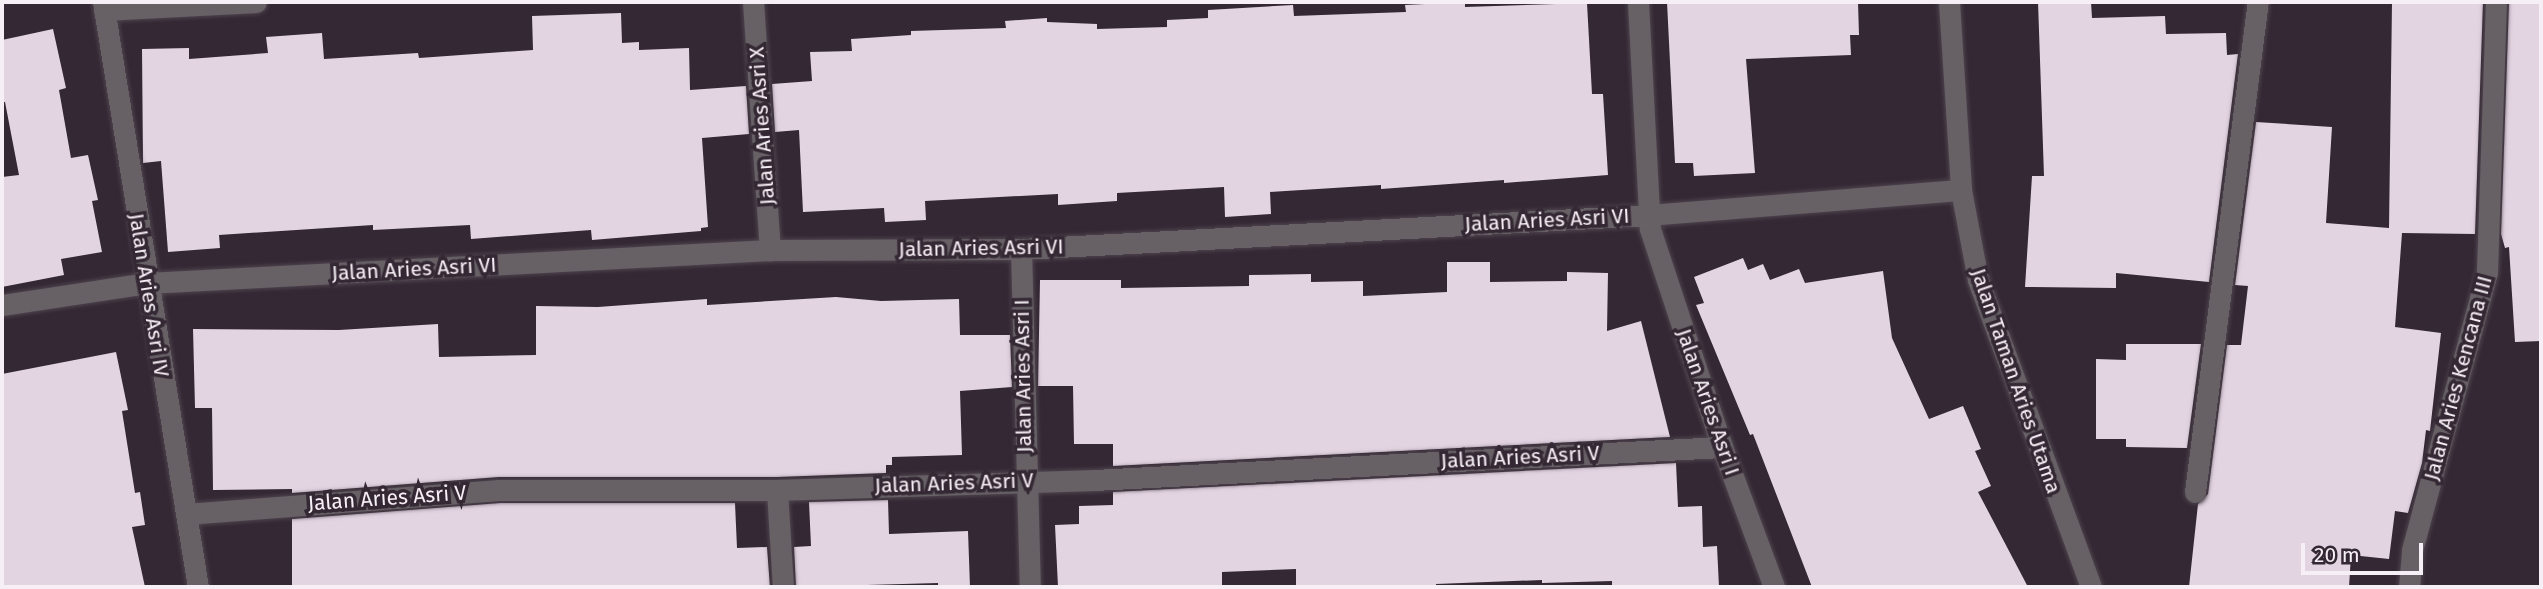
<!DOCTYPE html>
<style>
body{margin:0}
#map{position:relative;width:2543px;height:589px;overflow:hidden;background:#332833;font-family:"Fira Sans",sans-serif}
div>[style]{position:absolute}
.building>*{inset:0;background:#e3d4e2}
.roads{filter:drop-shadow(0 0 2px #4e444e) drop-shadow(0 0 2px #4e444e)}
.minor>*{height:21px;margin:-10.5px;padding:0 10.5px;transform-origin:10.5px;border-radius:10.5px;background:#676166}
span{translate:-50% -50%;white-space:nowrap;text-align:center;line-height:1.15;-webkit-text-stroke:7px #332833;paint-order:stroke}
.street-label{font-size:21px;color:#f7eff6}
.frame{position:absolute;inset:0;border:4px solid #f7eff6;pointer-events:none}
.scale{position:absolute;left:2301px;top:543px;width:122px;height:32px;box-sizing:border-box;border:4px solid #f7eff6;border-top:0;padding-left:9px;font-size:21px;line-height:24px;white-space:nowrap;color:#f7eff6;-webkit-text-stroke:5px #332833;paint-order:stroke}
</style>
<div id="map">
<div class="building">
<div style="clip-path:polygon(1465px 2px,1465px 7px,1587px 3px,1592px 94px,1603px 94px,1608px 175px,1504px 183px,1504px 180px,1381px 189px,1381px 185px,1270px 192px,1271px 214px,1225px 217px,1224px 187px,1117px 193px,1117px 201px,1058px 205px,1058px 194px,925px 201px,926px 220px,885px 222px,884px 208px,803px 212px,799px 130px,775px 132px,772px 84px,812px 81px,810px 52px,852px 51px,851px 39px,911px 35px,911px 31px,1006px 28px,1005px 21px,1047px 18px,1047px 22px,1097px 24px,1097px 29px,1167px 27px,1167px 20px,1208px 18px,1208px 10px,1293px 5px,1294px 16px,1406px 12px,1405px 5px)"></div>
<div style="clip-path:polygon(1667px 2px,1858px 2px,1859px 35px,1850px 35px,1851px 55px,1746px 59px,1755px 173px,1694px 176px,1693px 163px,1675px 163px)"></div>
<div style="clip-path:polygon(2038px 2px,2091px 2px,2092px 18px,2165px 16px,2166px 34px,2226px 33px,2227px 55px,2238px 54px,2209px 282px,2116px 273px,2116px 288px,2025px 287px,2032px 176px,2044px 176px)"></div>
<div style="clip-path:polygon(2392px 2px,2483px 2px,2475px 234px,2402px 233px,2395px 327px,2441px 333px,2430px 431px,2426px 430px,2422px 463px,2408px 513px,2395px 511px,2389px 559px,2351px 555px,2349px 587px,2189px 587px,2198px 504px,2208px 494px,2227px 345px,2241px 345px,2248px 286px,2235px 285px,2256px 122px,2332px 127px,2326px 223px,2389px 228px)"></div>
<div style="clip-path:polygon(2509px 2px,2541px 2px,2541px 341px,2515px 342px,2509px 247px,2505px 248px,2501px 234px)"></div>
<div style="clip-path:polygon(621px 13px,622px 43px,639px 42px,639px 50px,689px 48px,690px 90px,746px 86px,749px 134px,702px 138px,708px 227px,701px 228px,701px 231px,592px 240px,591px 230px,471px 239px,470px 225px,373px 230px,373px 225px,219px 235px,220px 248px,168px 252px,161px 161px,143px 163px,142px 49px,189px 48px,189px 59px,268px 53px,266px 37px,322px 33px,324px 59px,418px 53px,419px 58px,533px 50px,532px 16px)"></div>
<div style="clip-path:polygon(53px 29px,66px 88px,59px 90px,71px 158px,88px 155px,98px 200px,92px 201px,102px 252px,61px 259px,64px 275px,2px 287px,2px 177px,19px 175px,5px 102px,2px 102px,2px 40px)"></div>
<div style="clip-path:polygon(1743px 258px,1748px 270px,1763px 264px,1770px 280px,1799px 269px,1805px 283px,1883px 271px,1892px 338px,1929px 419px,1963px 406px,1981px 449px,1975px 451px,1991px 486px,1978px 492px,2028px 587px,1812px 587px,1753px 434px,1750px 435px,1696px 305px,1704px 303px,1694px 277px)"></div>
<div style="clip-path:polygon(1447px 262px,1490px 262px,1490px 282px,1567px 281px,1567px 272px,1608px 273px,1607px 331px,1641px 321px,1670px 437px,1113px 466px,1113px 444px,1074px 444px,1073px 386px,1038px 386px,1040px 280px,1121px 280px,1121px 288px,1249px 286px,1249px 275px,1311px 274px,1311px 282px,1363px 281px,1363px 296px,1447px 292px)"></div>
<div style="clip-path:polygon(836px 297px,881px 301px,959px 299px,960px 335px,1010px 335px,1012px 387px,960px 391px,962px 455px,892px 457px,892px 465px,886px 465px,886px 473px,777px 477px,499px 477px,292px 493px,292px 489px,213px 490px,212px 408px,195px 408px,193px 329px,339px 330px,438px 324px,439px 357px,536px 355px,536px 306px,598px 307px,707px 299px,707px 305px)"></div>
<div style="clip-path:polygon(2126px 344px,2201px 344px,2187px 448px,2126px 447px,2126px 439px,2096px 439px,2096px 359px,2126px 360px)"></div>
<div style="clip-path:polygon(116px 352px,128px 410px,122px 411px,135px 493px,140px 492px,145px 525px,132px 527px,145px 587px,2px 587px,2px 374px)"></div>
<div style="clip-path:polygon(1676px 463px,1678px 507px,1702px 506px,1703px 547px,1717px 546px,1719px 587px,1612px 587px,1612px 581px,1542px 583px,1542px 580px,1436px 584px,1436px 587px,1296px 587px,1296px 569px,1222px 572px,1222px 587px,1058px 587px,1055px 525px,1079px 524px,1079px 506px,1113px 505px,1113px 492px)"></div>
<div style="clip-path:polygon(888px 500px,889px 534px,968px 531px,970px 587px,938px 587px,938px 583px,796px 587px,794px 547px,811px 546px,809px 502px)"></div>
<div style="clip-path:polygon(500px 503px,735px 503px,737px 548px,767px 547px,770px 587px,292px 587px,292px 519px)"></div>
</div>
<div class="roads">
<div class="minor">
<div style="left:103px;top:2px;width:593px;rotate:80.78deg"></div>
<div style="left:753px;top:2px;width:249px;rotate:86.1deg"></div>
<div style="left:1638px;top:2px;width:227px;rotate:87deg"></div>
<div style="left:1650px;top:229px;width:230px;rotate:71.7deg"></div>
<div style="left:1722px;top:447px;width:149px;rotate:69.6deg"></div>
<div style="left:1949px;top:2px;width:188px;rotate:86.3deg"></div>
<div style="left:1961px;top:190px;width:92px;rotate:79.3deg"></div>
<div style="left:1978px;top:280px;width:327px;rotate:69.8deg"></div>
<div style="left:104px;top:10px;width:152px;rotate:-3deg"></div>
<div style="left:1021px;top:249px;width:338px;rotate:88.5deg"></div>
<div style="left:2px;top:305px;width:147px;rotate:-8.6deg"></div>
<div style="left:147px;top:283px;width:624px;rotate:-3.03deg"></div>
<div style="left:770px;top:250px;width:251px;rotate:-0.2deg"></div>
<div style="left:1021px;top:249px;width:628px;rotate:-3.1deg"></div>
<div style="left:1648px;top:215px;width:314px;rotate:-4.6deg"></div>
<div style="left:777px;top:490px;width:97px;rotate:86.5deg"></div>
<div style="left:2195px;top:492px;width:494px;rotate:-82.7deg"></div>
<div style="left:186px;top:514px;width:314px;rotate:-4.4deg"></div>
<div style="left:499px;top:490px;width:278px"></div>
<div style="left:777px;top:490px;width:317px;rotate:-1.8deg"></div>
<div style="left:1094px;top:480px;width:629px;rotate:-3.01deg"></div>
<div style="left:2409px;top:587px;width:37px;rotate:-85deg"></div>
<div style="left:2412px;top:550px;width:288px;rotate:-74.9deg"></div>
<div style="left:2487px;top:272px;width:270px;rotate:-88.1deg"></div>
</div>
</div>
<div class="street-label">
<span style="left:762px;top:126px;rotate:-94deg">Jalan Aries Asri X</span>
<span style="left:1547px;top:220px;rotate:-3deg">Jalan Aries Asri VI</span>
<span style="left:981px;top:248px;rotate:-1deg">Jalan Aries Asri VI</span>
<span style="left:414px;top:269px;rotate:-3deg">Jalan Aries Asri VI</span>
<span style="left:149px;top:295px;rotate:81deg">Jalan Aries Asri IV</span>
<span style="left:1023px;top:376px;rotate:-91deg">Jalan Aries Asri I</span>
<span style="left:2458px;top:378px;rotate:-75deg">Jalan Aries Kencana III</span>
<span style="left:2016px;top:381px;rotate:71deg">Jalan Taman Aries Utama</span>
<span style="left:1708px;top:402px;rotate:71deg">Jalan Aries Asri I</span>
<span style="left:1520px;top:457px;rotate:-3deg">Jalan Aries Asri V</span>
<span style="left:954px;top:483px;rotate:-2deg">Jalan Aries Asri V</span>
<span style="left:387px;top:498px;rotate:-4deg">Jalan Aries Asri V</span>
</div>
<div class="frame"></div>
<div class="scale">20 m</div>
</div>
